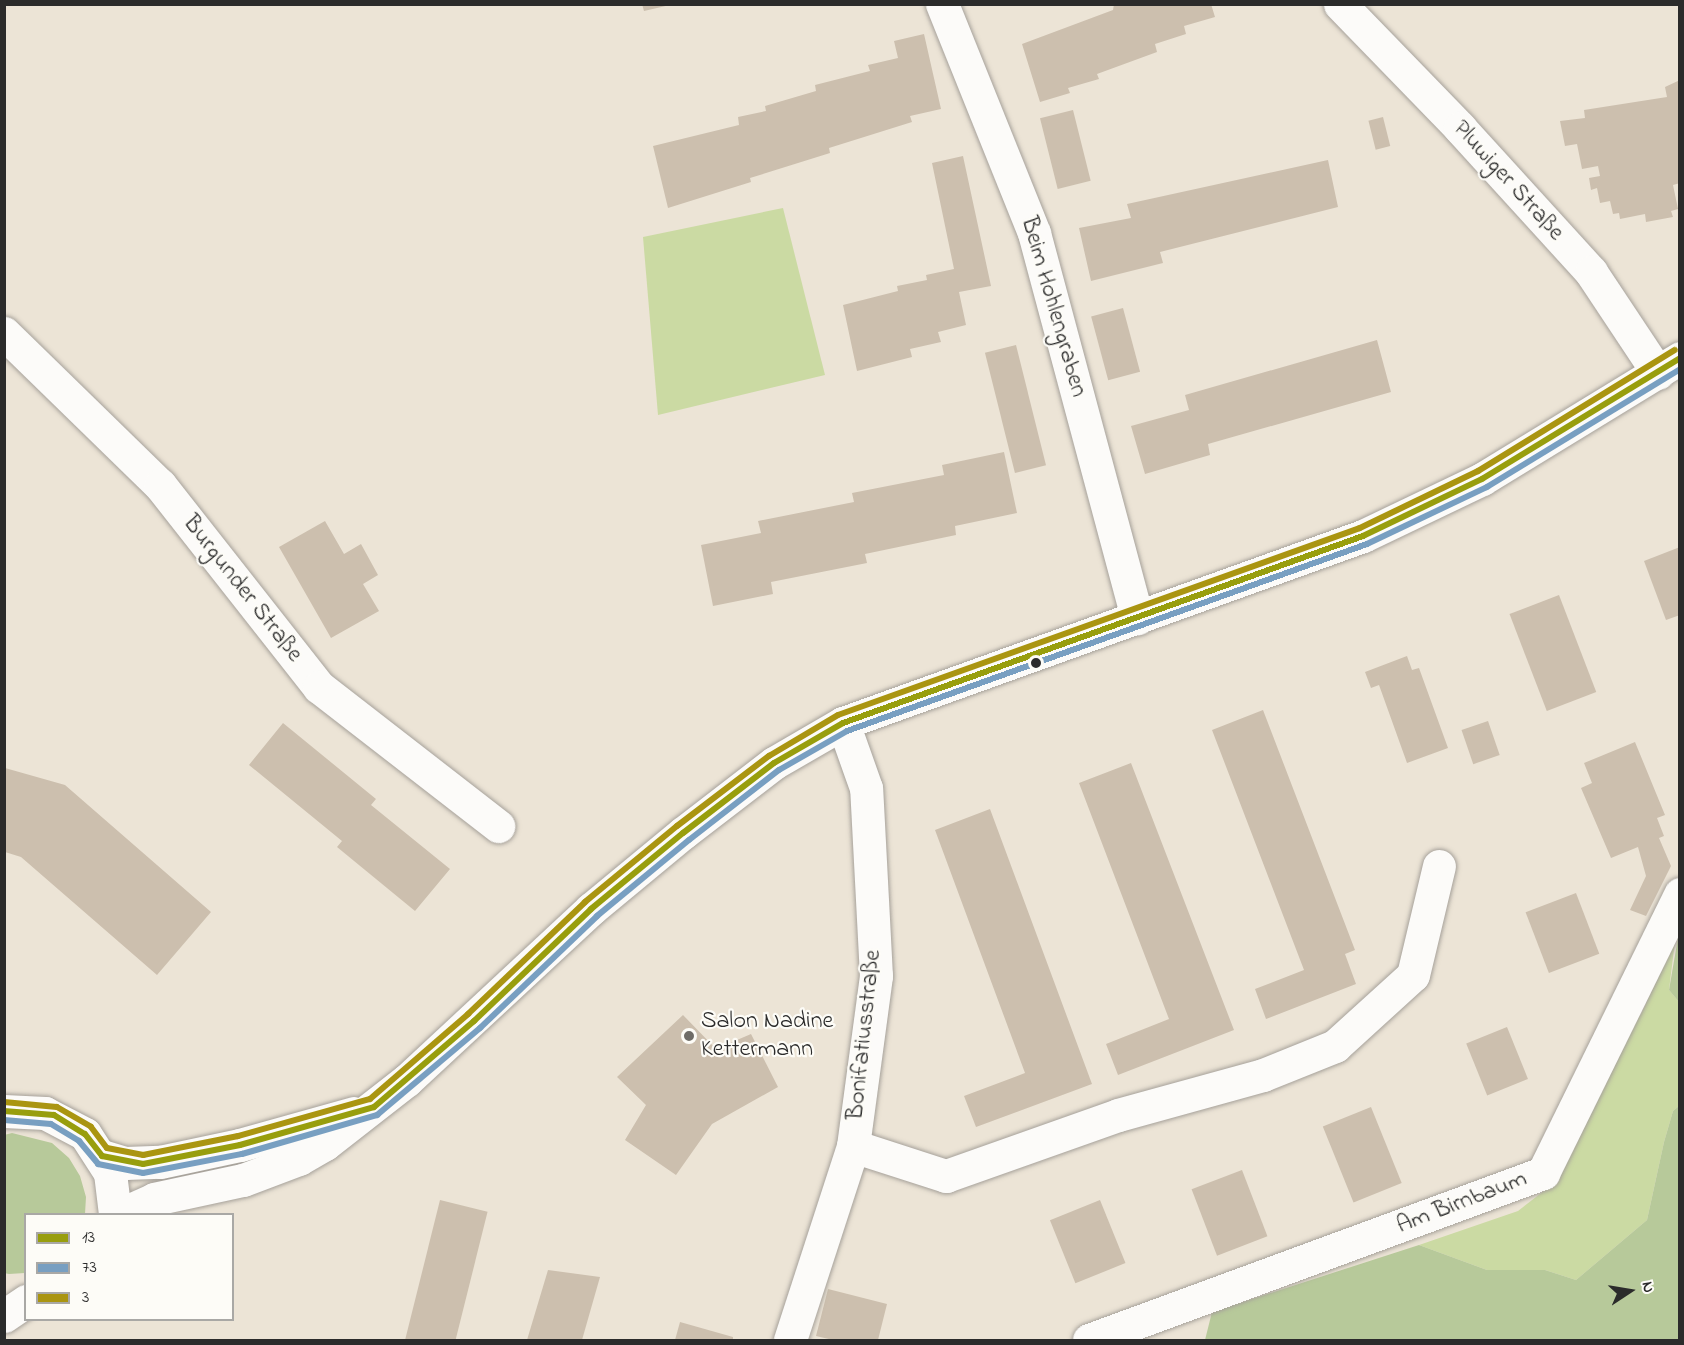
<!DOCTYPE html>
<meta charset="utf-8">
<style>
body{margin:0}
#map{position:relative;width:1684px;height:1345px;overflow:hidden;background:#ece4d6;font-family:"Indie Flower",sans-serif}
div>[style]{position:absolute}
.green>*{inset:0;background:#cbdaa3}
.forest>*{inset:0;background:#b7c99a}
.building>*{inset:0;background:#ccbfae;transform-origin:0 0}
.roads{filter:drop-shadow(0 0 2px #a6a19a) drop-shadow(0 0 2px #a6a19a)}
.minor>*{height:33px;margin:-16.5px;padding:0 16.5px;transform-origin:16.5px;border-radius:16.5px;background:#fcfbf9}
.major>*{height:33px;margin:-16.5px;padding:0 16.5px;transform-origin:16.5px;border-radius:16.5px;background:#fcfbf9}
.bus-1>*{height:6px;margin:-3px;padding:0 3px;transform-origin:3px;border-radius:3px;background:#989e0d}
.bus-2>*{height:6px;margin:-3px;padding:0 3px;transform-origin:3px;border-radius:3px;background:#789fc1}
.bus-3>*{height:6px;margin:-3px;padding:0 3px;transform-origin:3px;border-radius:3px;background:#aa9511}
.dots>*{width:16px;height:16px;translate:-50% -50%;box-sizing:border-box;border:3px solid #fdfcf7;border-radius:50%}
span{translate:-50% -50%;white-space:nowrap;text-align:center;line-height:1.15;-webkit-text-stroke:4.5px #fdfcf7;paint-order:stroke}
.street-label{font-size:24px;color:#2b2b2b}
.poi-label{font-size:24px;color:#2b2b2b}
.left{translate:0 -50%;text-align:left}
.frame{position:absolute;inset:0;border:6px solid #2b2b2b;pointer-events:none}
.legend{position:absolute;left:24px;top:1213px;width:210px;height:108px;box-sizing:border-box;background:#fdfcf7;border:2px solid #a9a8a5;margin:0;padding:8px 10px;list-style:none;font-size:18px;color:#2b2b2b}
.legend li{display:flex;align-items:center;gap:12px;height:30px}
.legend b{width:30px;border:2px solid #a9a8a5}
.north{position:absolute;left:1600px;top:1261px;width:60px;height:60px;-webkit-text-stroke:4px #fdfcf7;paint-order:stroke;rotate:78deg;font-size:16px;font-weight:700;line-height:24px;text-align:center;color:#2b2b2b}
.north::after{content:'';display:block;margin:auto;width:21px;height:27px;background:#2b2b2b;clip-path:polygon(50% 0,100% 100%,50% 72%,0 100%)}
</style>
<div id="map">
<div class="green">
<div style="clip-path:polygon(783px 208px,825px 375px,658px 415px,643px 237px)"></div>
<div style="clip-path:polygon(1675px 941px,1669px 990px,1679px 1002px,1679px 1106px,1673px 1111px,1664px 1142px,1647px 1220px,1576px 1280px,1545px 1270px,1487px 1270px,1419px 1245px,1518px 1211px,1545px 1190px,1610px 1057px,1641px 1014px)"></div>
</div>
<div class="forest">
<div style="clip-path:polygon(1679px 932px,1679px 1002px,1669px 990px)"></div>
<div style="clip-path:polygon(1679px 1106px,1679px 1340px,1205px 1340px,1212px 1312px,1419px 1245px,1487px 1270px,1545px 1270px,1576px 1280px,1647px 1220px,1664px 1142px,1673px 1111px)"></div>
<div style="clip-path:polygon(12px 1133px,52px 1143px,69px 1158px,80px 1176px,86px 1197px,85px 1214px,26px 1214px,25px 1273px,9px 1274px,4px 1273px,4px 1135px)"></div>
</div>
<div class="building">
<div style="clip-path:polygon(642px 4px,670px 4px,670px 5px,644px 11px)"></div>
<div style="clip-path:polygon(1114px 4px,1211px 4px,1215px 17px,1184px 26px,1186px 34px,1155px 44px,1157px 52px,1097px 74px,1099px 79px,1068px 88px,1070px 93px,1040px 102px,1022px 44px,1113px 10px)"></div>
<div style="clip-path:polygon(924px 34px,941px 109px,910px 116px,912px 122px,829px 148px,830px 153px,750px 178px,751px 182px,668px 208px,653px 146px,739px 125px,738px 117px,766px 111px,765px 106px,816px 91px,815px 85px,870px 71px,868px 65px,898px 58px,894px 41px)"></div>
<div style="clip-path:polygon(1680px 80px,1680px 183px,1673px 185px,1678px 209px,1671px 211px,1673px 217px,1646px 222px,1645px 214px,1620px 219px,1619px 213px,1613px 214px,1610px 201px,1600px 203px,1597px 188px,1591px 190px,1589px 178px,1600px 176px,1598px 166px,1582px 169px,1577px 144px,1565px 146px,1560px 121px,1585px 118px,1584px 110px,1667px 97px,1665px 87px)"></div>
<div style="left:1073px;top:110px;width:73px;height:34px;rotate:76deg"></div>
<div style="left:1383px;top:117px;width:30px;height:15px;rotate:76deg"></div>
<div style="clip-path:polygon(963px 156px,991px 286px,959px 292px,966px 325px,938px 332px,941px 342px,910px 349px,912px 357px,857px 371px,843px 305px,898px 291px,897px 286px,927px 280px,926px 275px,954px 269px,932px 163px)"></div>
<div style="clip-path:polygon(1328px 160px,1338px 207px,1160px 252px,1163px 263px,1091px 281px,1079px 228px,1131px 218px,1127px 204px)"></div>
<div style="left:1123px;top:308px;width:66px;height:33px;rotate:75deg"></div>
<div style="clip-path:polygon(1377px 340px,1391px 392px,1208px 444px,1210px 455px,1145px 474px,1131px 426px,1189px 410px,1185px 395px)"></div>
<div style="left:1016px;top:345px;width:124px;height:32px;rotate:76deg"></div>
<div style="clip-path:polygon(1004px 452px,1017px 513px,955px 526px,956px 535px,865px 554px,867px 563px,771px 582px,773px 594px,713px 606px,701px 545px,761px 533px,758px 521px,854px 502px,852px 493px,944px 475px,942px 465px)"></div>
<div style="clip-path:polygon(325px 521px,344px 554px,361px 544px,378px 575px,363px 584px,379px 611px,331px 638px,279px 547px)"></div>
<div style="clip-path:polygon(1680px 547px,1680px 615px,1666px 620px,1644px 561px)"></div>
<div style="left:1559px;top:595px;width:104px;height:53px;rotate:69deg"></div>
<div style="clip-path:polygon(1407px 656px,1412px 670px,1419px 668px,1448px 748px,1407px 763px,1379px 685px,1371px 688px,1365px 672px)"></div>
<div style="clip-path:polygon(1263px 710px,1355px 950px,1345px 954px,1356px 984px,1266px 1019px,1255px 989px,1304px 970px,1212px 730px)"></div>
<div style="left:1488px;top:721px;width:36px;height:28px;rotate:71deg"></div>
<div style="clip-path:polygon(283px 723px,376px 799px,371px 805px,450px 869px,415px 911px,337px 847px,342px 841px,249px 765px)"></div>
<div style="clip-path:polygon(1635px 742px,1665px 815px,1657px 818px,1664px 836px,1659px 838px,1671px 866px,1646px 916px,1630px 910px,1646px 876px,1638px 847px,1611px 858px,1581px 788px,1592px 783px,1584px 763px)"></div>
<div style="clip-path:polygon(1131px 763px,1234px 1030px,1118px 1075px,1106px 1044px,1169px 1019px,1079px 783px)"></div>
<div style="clip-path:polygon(5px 768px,65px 785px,211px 912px,157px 975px,21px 857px,5px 852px)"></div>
<div style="clip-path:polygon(990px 809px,1092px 1084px,976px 1127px,964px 1096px,1025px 1073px,935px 830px)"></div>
<div style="left:1576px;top:893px;width:65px;height:54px;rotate:69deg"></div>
<div style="clip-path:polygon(683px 1015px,716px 1049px,751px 1034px,778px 1087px,712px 1124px,676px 1175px,625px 1140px,646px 1105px,617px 1077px)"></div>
<div style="left:1507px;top:1027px;width:56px;height:44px;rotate:68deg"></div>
<div style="left:1371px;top:1107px;width:82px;height:52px;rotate:68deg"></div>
<div style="left:1242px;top:1170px;width:71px;height:54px;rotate:69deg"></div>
<div style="left:440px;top:1200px;width:49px;height:145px;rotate:14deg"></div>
<div style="left:1100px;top:1200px;width:68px;height:54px;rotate:68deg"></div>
<div style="clip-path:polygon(548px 1270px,600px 1277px,582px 1340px,527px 1340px)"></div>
<div style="clip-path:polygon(828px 1289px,887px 1304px,878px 1340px,833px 1340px,816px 1336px)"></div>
<div style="clip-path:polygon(680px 1322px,733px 1337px,733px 1340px,675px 1340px)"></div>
</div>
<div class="roads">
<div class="minor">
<div style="left:942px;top:4px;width:247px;rotate:68.1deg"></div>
<div style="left:1034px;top:233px;width:399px;rotate:75deg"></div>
<div style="left:1340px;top:4px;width:173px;rotate:45.9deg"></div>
<div style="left:1460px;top:128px;width:195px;rotate:47.7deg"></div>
<div style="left:1591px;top:272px;width:121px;rotate:56.4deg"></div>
<div style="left:4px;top:333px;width:218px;rotate:44.3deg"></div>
<div style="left:160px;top:485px;width:257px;rotate:51.8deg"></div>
<div style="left:319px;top:687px;width:227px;rotate:37.8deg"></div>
<div style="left:853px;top:1146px;width:98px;rotate:17.9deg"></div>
<div style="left:946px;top:1176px;width:182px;rotate:-19.5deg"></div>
<div style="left:1118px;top:1115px;width:150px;rotate:-15.4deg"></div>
<div style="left:1263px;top:1075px;width:78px;rotate:-21.9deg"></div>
<div style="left:1335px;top:1046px;width:105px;rotate:-42.3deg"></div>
<div style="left:1413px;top:975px;width:112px;rotate:-76.6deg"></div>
<div style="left:790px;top:1340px;width:204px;rotate:-72deg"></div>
<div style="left:853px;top:1146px;width:172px;rotate:-82.3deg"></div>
<div style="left:876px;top:976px;width:188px;rotate:-93deg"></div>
<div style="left:866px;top:788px;width:69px;rotate:-109.5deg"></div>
<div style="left:1089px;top:1340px;width:484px;rotate:-20.2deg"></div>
<div style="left:1543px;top:1173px;width:311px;rotate:-63.8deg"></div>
</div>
<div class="major">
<div style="left:4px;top:1111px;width:41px;rotate:2.8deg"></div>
<div style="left:45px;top:1113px;width:45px;rotate:27.7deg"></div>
<div style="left:85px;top:1134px;width:46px;rotate:57.3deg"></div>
<div style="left:110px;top:1173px;width:41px;rotate:83deg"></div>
<div style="left:102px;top:1156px;width:24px;rotate:17deg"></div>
<div style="left:125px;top:1163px;width:35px;rotate:-2deg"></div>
<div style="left:160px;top:1162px;width:82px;rotate:-12deg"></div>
<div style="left:240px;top:1145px;width:118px;rotate:-15.7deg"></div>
<div style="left:121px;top:1214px;width:36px;rotate:-24deg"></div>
<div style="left:154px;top:1199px;width:91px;rotate:-12.1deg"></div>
<div style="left:243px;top:1180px;width:60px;rotate:-20.6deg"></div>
<div style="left:299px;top:1159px;width:30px;rotate:-30deg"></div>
<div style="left:325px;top:1144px;width:104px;rotate:-38deg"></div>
<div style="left:407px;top:1080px;width:251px;rotate:-42.9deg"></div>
<div style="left:591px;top:909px;width:119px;rotate:-39.6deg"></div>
<div style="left:683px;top:833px;width:115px;rotate:-37.6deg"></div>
<div style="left:774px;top:763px;width:80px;rotate:-30.1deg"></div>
<div style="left:843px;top:723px;width:553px;rotate:-19.78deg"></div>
<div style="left:1363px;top:536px;width:132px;rotate:-25.6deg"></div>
<div style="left:1482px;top:479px;width:232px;rotate:-31.4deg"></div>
<div style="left:4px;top:1316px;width:27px;rotate:-34deg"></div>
</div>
</div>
<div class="bus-1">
<div style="left:4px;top:1111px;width:50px;rotate:4.6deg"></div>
<div style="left:54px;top:1115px;width:36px;rotate:32deg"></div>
<div style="left:85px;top:1134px;width:28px;rotate:52deg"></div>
<div style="left:102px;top:1156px;width:42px;rotate:11deg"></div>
<div style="left:143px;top:1164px;width:99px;rotate:-11.1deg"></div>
<div style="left:240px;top:1145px;width:139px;rotate:-15.8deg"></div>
<div style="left:374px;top:1107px;width:132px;rotate:-40.7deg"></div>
<div style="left:474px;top:1021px;width:162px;rotate:-43.7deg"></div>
<div style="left:591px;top:909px;width:119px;rotate:-39.6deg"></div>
<div style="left:683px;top:833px;width:115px;rotate:-37.6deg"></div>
<div style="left:774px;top:763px;width:80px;rotate:-30.1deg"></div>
<div style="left:843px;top:723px;width:553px;rotate:-19.78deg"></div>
<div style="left:1363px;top:536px;width:132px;rotate:-25.6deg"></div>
<div style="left:1482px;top:479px;width:232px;rotate:-31.4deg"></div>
</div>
<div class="bus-2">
<div style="left:4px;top:1120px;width:47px;rotate:4.9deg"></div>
<div style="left:51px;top:1124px;width:33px;rotate:31deg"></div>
<div style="left:79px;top:1141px;width:30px;rotate:50deg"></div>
<div style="left:98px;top:1164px;width:46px;rotate:11.3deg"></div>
<div style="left:143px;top:1173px;width:101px;rotate:-10.9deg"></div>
<div style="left:242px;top:1154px;width:141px;rotate:-16.1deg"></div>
<div style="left:377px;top:1115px;width:135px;rotate:-40.2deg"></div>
<div style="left:480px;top:1028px;width:162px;rotate:-43.7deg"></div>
<div style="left:597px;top:916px;width:119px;rotate:-39.6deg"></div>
<div style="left:689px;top:840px;width:114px;rotate:-37.9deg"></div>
<div style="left:779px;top:770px;width:78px;rotate:-29.8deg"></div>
<div style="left:847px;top:731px;width:553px;rotate:-19.78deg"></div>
<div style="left:1367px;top:544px;width:133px;rotate:-25.4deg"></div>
<div style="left:1487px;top:487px;width:226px;rotate:-31.4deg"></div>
</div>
<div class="bus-3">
<div style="left:4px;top:1102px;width:53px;rotate:5.4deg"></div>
<div style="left:57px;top:1107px;width:39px;rotate:30deg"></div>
<div style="left:91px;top:1127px;width:26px;rotate:53deg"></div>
<div style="left:107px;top:1148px;width:37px;rotate:11deg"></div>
<div style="left:143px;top:1155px;width:97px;rotate:-11.3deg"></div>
<div style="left:238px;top:1136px;width:137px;rotate:-15.7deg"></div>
<div style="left:370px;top:1099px;width:130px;rotate:-40.9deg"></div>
<div style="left:468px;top:1014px;width:162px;rotate:-43.7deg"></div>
<div style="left:585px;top:902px;width:119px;rotate:-39.6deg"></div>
<div style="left:677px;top:826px;width:116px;rotate:-37.3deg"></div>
<div style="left:769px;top:756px;width:80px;rotate:-30.7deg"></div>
<div style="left:838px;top:715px;width:554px;rotate:-19.71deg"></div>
<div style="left:1360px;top:528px;width:131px;rotate:-25.8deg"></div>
<div style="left:1478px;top:471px;width:231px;rotate:-31.6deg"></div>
</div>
<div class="dots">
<div style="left:1036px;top:663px;background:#2b2b2b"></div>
<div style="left:689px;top:1036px;background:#6f6c67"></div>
</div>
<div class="street-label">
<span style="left:1508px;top:181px;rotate:48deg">Pluwiger Straße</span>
<span style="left:1053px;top:307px;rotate:74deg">Beim Hohlengraben</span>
<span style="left:242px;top:589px;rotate:52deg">Burgunder Straße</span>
<span style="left:865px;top:1035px;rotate:-84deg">Bonifatiusstraße</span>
<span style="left:1462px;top:1203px;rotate:-21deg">Am Birnbaum</span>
</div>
<div class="poi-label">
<span class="left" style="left:701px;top:1036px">Salon Nadine<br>Kettermann</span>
</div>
<div class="frame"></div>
<ul class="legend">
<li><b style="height:8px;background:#989e0d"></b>13</li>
<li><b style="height:8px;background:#789fc1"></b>73</li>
<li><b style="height:8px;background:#aa9511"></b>3</li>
</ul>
<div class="north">N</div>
</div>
